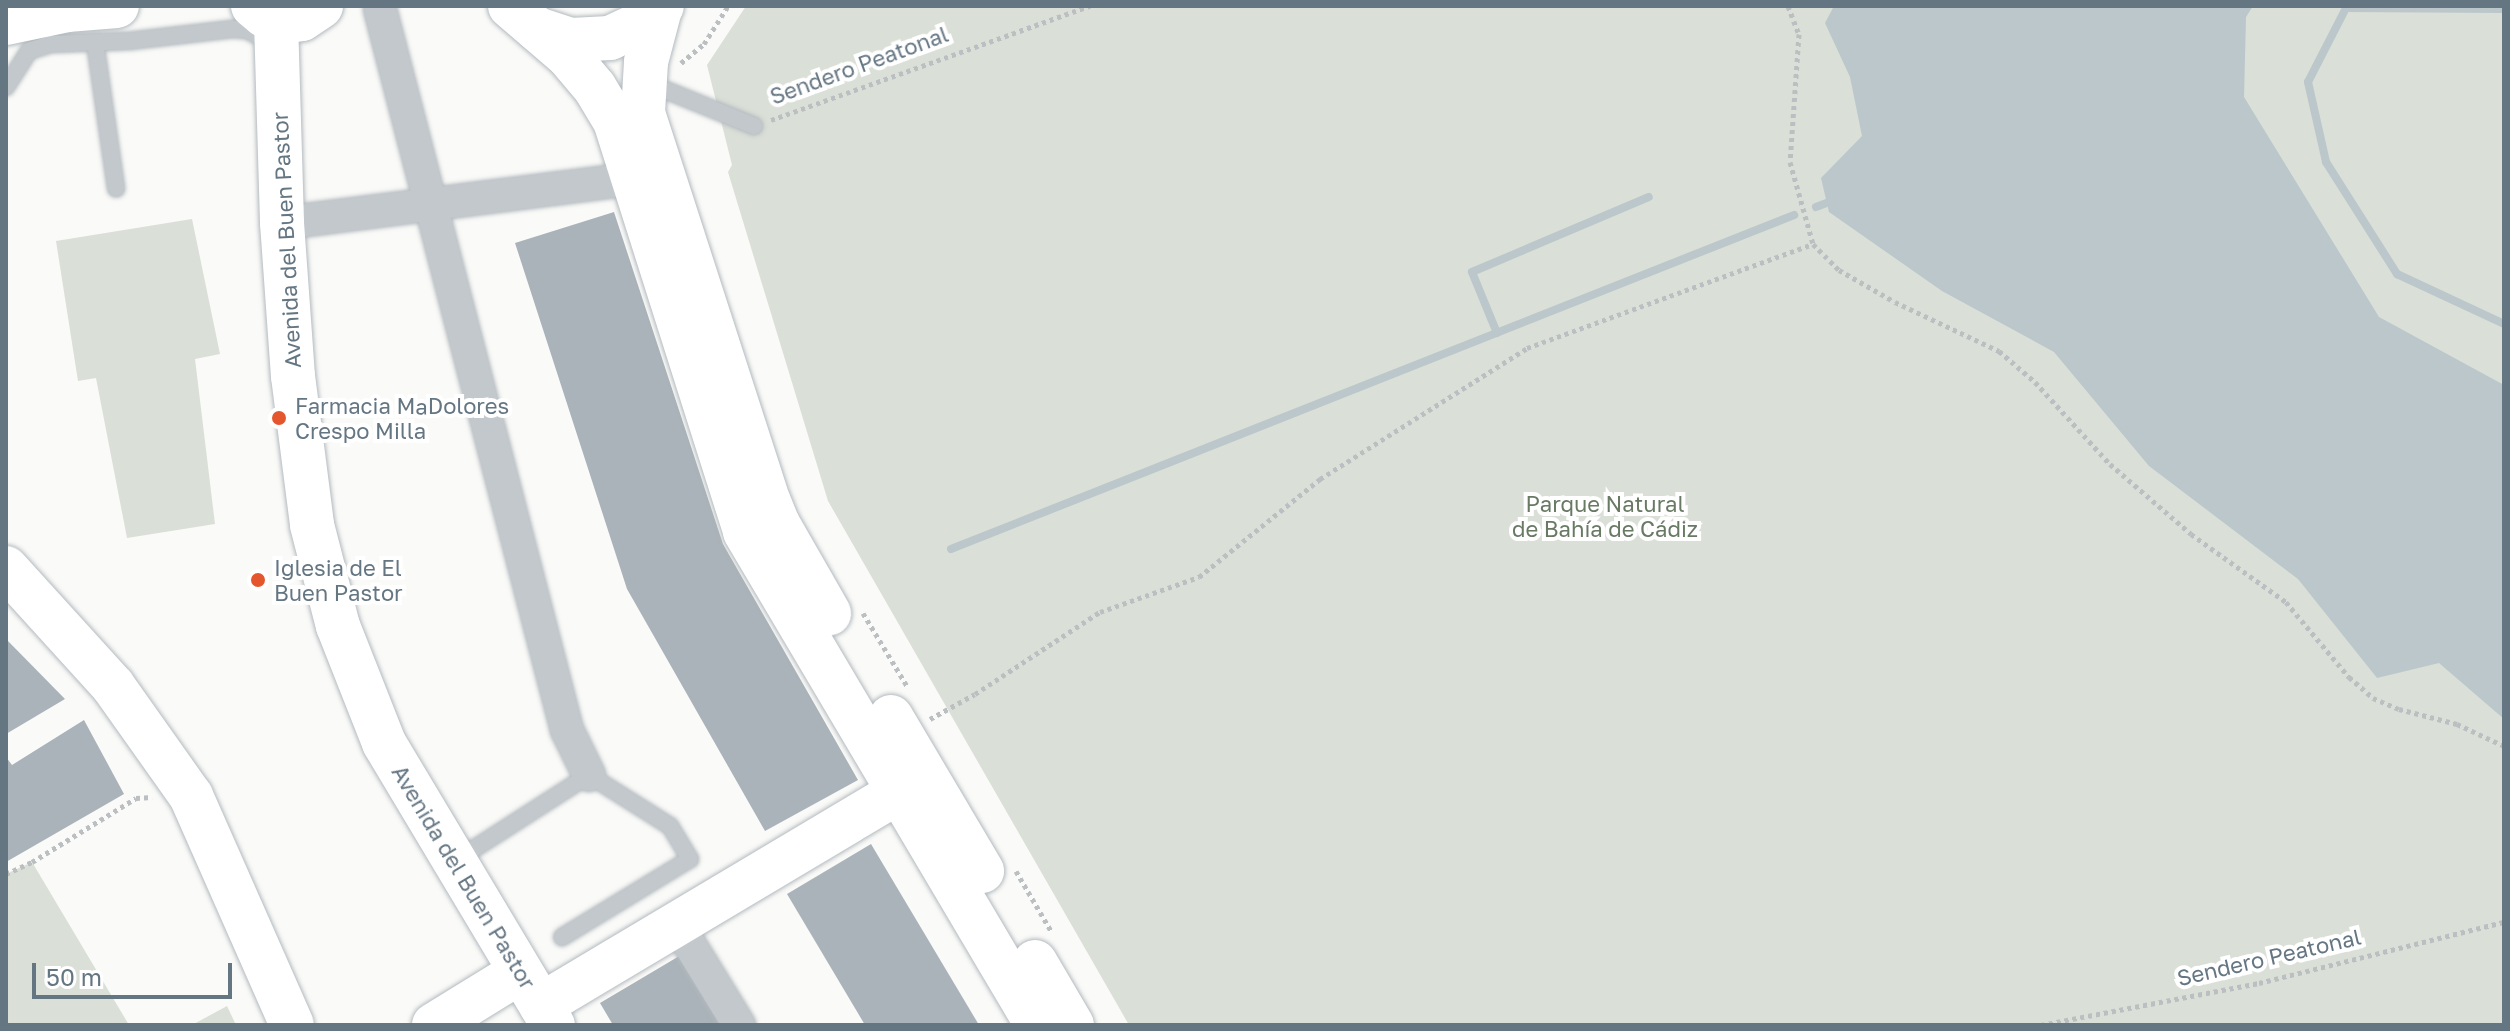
<!DOCTYPE html>
<meta charset="utf-8">
<style>
body{margin:0}
#map{position:relative;width:2510px;height:1031px;overflow:hidden;background:#fafaf8;font-family:"Golos Text",sans-serif}
div>[style]{position:absolute}
.green>*{inset:0;background:#dadfd7}
.water>*{inset:0;background:#bbc7cb}
.stream>*{height:8px;margin:-4px;padding:0 4px;transform-origin:4px;border-radius:4px;background:#bbc7cb}
.building>*{inset:0;background:#aab3b9}
.path>*{height:5px;margin-top:-2.5px;transform-origin:0;background:repeating-linear-gradient(90deg,#bbbfc2 0 4px,transparent 0 8px)}
.roads{filter:drop-shadow(0 0 2px #b3babf) drop-shadow(0 0 2px #b3babf)}
.lane>*{height:16px;margin:-8px;padding:0 8px;transform-origin:8px;border-radius:8px;background:#c3c8cc}
.street>*{height:32px;margin:-16px;padding:0 16px;transform-origin:16px;border-radius:16px;background:#c3c8cc}
.secondary>*{height:44px;margin:-22px;padding:0 22px;transform-origin:22px;border-radius:22px;background:#fff}
.dots>*{width:22px;height:22px;translate:-50% -50%;box-sizing:border-box;border:4px solid #fff;border-radius:50%}
span{translate:-50% -50%;white-space:nowrap;text-align:center;line-height:1.15;-webkit-text-stroke:8px #fff;paint-order:stroke}
.street-label{font-size:22px;color:#657683}
.poi-label{font-size:22px;color:#657683}
.left{translate:0 -50%;text-align:left}
.park-label{font-size:22px;color:#687a64}
.frame{position:absolute;inset:0;border:8px solid #657683;pointer-events:none}
.scale{position:absolute;left:32px;top:963px;width:200px;height:36px;box-sizing:border-box;border:4px solid #657683;border-top:0;padding-left:10px;font-size:24px;line-height:28px;white-space:nowrap;color:#657683;-webkit-text-stroke:6px #fff;paint-order:stroke}
</style>
<div id="map">
<div class="green">
<div style="clip-path:polygon(746px 6px,2504px 6px,2504px 1025px,1129px 1025px,828px 501px,728px 172px,732px 165px,707px 65px)"></div>
<div style="clip-path:polygon(192px 219px,220px 354px,195px 359px,215px 524px,127px 538px,96px 378px,78px 381px,56px 241px)"></div>
<div style="clip-path:polygon(32px 862px,129px 1025px,6px 1025px,6px 874px)"></div>
<div style="clip-path:polygon(227px 1006px,236px 1025px,192px 1025px)"></div>
</div>
<div class="water">
<div style="clip-path:polygon(1834px 6px,2253px 6px,2246px 17px,2244px 97px,2379px 317px,2504px 385px,2504px 719px,2439px 663px,2377px 678px,2298px 579px,2149px 466px,2054px 352px,1942px 291px,1829px 212px,1821px 178px,1862px 136px,1850px 77px,1825px 23px)"></div>
</div>
<div class="stream">
<div style="left:2504px;top:9px;width:158px;rotate:-179.6deg"></div>
<div style="left:2346px;top:8px;width:83px;rotate:117.2deg"></div>
<div style="left:2308px;top:82px;width:82px;rotate:77.3deg"></div>
<div style="left:2326px;top:162px;width:133px;rotate:57.6deg"></div>
<div style="left:2397px;top:274px;width:118px;rotate:25deg"></div>
<div style="left:1816px;top:207px;width:14px;rotate:-21deg"></div>
<div style="left:1497px;top:333px;width:66px;rotate:-112.3deg"></div>
<div style="left:1472px;top:272px;width:192px;rotate:-23deg"></div>
<div style="left:951px;top:549px;width:907px;rotate:-21.61deg"></div>
</div>
<div class="building">
<div style="clip-path:polygon(614px 212px,723px 544px,858px 780px,765px 831px,627px 589px,515px 243px)"></div>
<div style="clip-path:polygon(6px 639px,65px 699px,6px 734px)"></div>
<div style="clip-path:polygon(84px 720px,124px 794px,6px 862px,6px 757px,12px 765px)"></div>
<div style="clip-path:polygon(871px 844px,979px 1025px,865px 1025px,787px 894px)"></div>
<div style="clip-path:polygon(681px 955px,722px 1025px,613px 1025px,600px 1003px)"></div>
</div>
<div class="path">
<div style="left:1788px;top:6px;width:30px;rotate:69deg"></div>
<div style="left:1799px;top:34px;width:128px;rotate:94deg"></div>
<div style="left:1790px;top:162px;width:85px;rotate:74.3deg"></div>
<div style="left:1813px;top:244px;width:37px;rotate:45deg"></div>
<div style="left:1839px;top:270px;width:64px;rotate:29.7deg"></div>
<div style="left:1895px;top:302px;width:115px;rotate:25.2deg"></div>
<div style="left:1999px;top:351px;width:48px;rotate:40.7deg"></div>
<div style="left:2035px;top:382px;width:111px;rotate:47.6deg"></div>
<div style="left:2110px;top:464px;width:107px;rotate:40.8deg"></div>
<div style="left:2191px;top:534px;width:117px;rotate:35.6deg"></div>
<div style="left:2286px;top:602px;width:98px;rotate:50deg"></div>
<div style="left:2349px;top:677px;width:32px;rotate:41deg"></div>
<div style="left:2373px;top:698px;width:28px;rotate:23deg"></div>
<div style="left:2399px;top:709px;width:60px;rotate:14.5deg"></div>
<div style="left:2457px;top:724px;width:52px;rotate:25.1deg"></div>
<div style="left:681px;top:63px;width:30px;rotate:-40deg"></div>
<div style="left:704px;top:44px;width:45px;rotate:-57.7deg"></div>
<div style="left:771px;top:120px;width:339px;rotate:-19.7deg"></div>
<div style="left:863px;top:613px;width:85px;rotate:58.9deg"></div>
<div style="left:930px;top:719px;width:51px;rotate:-29.1deg"></div>
<div style="left:975px;top:694px;width:149px;rotate:-33.3deg"></div>
<div style="left:1100px;top:612px;width:105px;rotate:-19.5deg"></div>
<div style="left:1199px;top:577px;width:156px;rotate:-39deg"></div>
<div style="left:1320px;top:479px;width:245px;rotate:-32.3deg"></div>
<div style="left:1527px;top:348px;width:304px;rotate:-20deg"></div>
<div style="left:1016px;top:871px;width:69px;rotate:59.7deg"></div>
<div style="left:6px;top:874px;width:29px;rotate:-25deg"></div>
<div style="left:32px;top:862px;width:122px;rotate:-31.6deg"></div>
<div style="left:136px;top:798px;width:16px;rotate:-4deg"></div>
<div style="left:2041px;top:1025px;width:222px;rotate:-10.9deg"></div>
<div style="left:2259px;top:983px;width:252px;rotate:-14deg"></div>
</div>
<div class="roads">
<div class="lane">
<div style="left:95px;top:42px;width:148px;rotate:81.8deg"></div>
<div style="left:6px;top:87px;width:43px;rotate:-57.4deg"></div>
<div style="left:29px;top:51px;width:23px;rotate:-18deg"></div>
<div style="left:51px;top:44px;width:78px;rotate:-2.2deg"></div>
<div style="left:129px;top:41px;width:104px;rotate:-6.6deg"></div>
<div style="left:232px;top:29px;width:15px;rotate:4deg"></div>
<div style="left:247px;top:30px;width:30px;rotate:28deg"></div>
<div style="left:647px;top:88px;width:21px;rotate:8deg"></div>
<div style="left:668px;top:91px;width:93px;rotate:22.1deg"></div>
<div style="left:455px;top:861px;width:159px;rotate:-32.7deg"></div>
<div style="left:589px;top:775px;width:96px;rotate:32.2deg"></div>
<div style="left:670px;top:826px;width:39px;rotate:59deg"></div>
<div style="left:690px;top:859px;width:150px;rotate:148.6deg"></div>
</div>
<div class="street">
<div style="left:380px;top:9px;width:745px;rotate:75.46deg"></div>
<div style="left:567px;top:730px;width:50px;rotate:63.9deg"></div>
<div style="left:282px;top:223px;width:353px;rotate:-7.2deg"></div>
<div style="left:677px;top:924px;width:119px;rotate:58.5deg"></div>
</div>
<div class="secondary">
<div style="left:253px;top:6px;width:14px;rotate:39deg"></div>
<div style="left:264px;top:15px;width:26px;rotate:13deg"></div>
<div style="left:289px;top:21px;width:13px;rotate:-9deg"></div>
<div style="left:302px;top:19px;width:23px;rotate:-34deg"></div>
<div style="left:510px;top:6px;width:78px;rotate:40.8deg"></div>
<div style="left:569px;top:57px;width:40px;rotate:50deg"></div>
<div style="left:595px;top:88px;width:39px;rotate:59deg"></div>
<div style="left:615px;top:121px;width:431px;rotate:72.4deg"></div>
<div style="left:745px;top:532px;width:573px;rotate:59.36deg"></div>
<div style="left:660px;top:9px;width:55px;rotate:104.8deg"></div>
<div style="left:646px;top:62px;width:51px;rotate:93.4deg"></div>
<div style="left:643px;top:113px;width:409px;rotate:72.1deg"></div>
<div style="left:769px;top:502px;width:24px;rotate:68deg"></div>
<div style="left:778px;top:524px;width:103px;rotate:60.2deg"></div>
<div style="left:276px;top:20px;width:203px;rotate:88.3deg"></div>
<div style="left:282px;top:223px;width:153px;rotate:85.9deg"></div>
<div style="left:293px;top:376px;width:150px;rotate:82.7deg"></div>
<div style="left:312px;top:525px;width:104px;rotate:75.6deg"></div>
<div style="left:338px;top:626px;width:126px;rotate:68.5deg"></div>
<div style="left:384px;top:743px;width:329px;rotate:59.1deg"></div>
<div style="left:6px;top:23px;width:62px;rotate:-12deg"></div>
<div style="left:67px;top:10px;width:50px;rotate:-4.6deg"></div>
<div style="left:537px;top:29px;width:36px;rotate:18deg"></div>
<div style="left:571px;top:40px;width:39px;rotate:-3deg"></div>
<div style="left:610px;top:38px;width:38px;rotate:-25deg"></div>
<div style="left:645px;top:22px;width:23px;rotate:-43deg"></div>
<div style="left:6px;top:568px;width:159px;rotate:47.8deg"></div>
<div style="left:113px;top:686px;width:135px;rotate:54.7deg"></div>
<div style="left:191px;top:796px;width:250px;rotate:66.2deg"></div>
<div style="left:891px;top:717px;width:179px;rotate:59.4deg"></div>
<div style="left:1035px;top:962px;width:73px;rotate:59.6deg"></div>
<div style="left:541px;top:1005px;width:417px;rotate:-30.8deg"></div>
<div style="left:434px;top:1025px;width:101px;rotate:-31.6deg"></div>
</div>
</div>
<div class="dots">
<div style="left:279px;top:418px;background:#e4572e"></div>
<div style="left:258px;top:580px;background:#e4572e"></div>
</div>
<div class="street-label">
<span style="left:859px;top:65px;rotate:-20deg">Sendero Peatonal</span>
<span style="left:286px;top:240px;rotate:-93deg">Avenida del Buen Pastor</span>
<span style="left:464px;top:877px;rotate:59deg">Avenida del Buen Pastor</span>
<span style="left:2269px;top:957px;rotate:-13deg">Sendero Peatonal</span>
</div>
<div class="poi-label">
<span class="left" style="left:295px;top:418px">Farmacia MªDolores<br>Crespo Milla</span>
<span class="left" style="left:274px;top:580px">Iglesia de El<br>Buen Pastor</span>
</div>
<div class="park-label">
<span style="left:1605px;top:516px">Parque Natural<br>de Bahía de Cádiz</span>
</div>
<div class="frame"></div>
<div class="scale">50 m</div>
</div>
